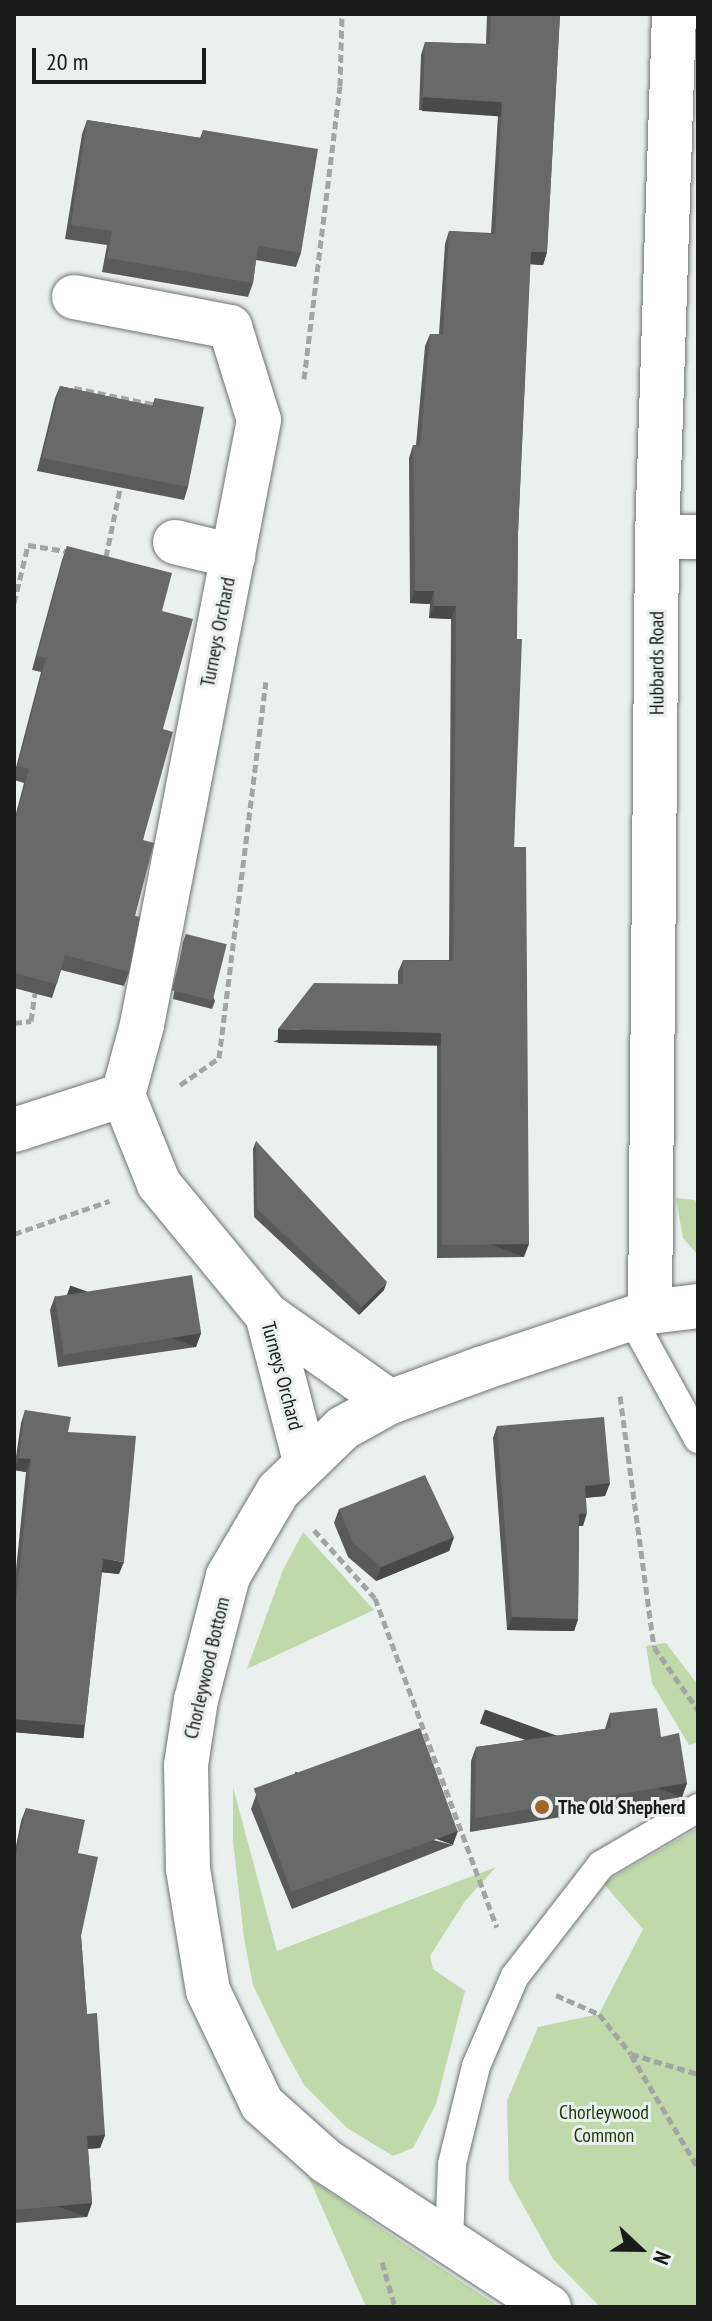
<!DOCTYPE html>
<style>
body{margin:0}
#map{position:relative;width:712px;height:2321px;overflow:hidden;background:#eaf0ee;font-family:"PT Sans Narrow",sans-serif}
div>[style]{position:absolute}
.green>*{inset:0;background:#bfd9aa}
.path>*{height:5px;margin-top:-2.5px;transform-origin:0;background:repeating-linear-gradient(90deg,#a1a6a4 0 8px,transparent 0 12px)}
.roads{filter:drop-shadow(0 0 2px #6f7473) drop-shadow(0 0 2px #6f7473)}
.service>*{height:28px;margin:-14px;padding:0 14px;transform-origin:14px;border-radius:14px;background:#fff}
.minor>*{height:44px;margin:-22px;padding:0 22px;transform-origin:22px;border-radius:22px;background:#fff}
.wall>*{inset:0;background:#595b59}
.shaded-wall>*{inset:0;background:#484a49;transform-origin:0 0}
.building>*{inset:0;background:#676a68;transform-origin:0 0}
.dots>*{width:22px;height:22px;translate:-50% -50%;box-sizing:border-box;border:4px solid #eaf0ee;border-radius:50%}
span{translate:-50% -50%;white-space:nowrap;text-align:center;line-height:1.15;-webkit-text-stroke:6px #eaf0ee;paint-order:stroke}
.street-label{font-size:20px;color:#191b1b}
.poi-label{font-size:20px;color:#191b1b;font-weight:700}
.left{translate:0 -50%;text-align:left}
.park-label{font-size:20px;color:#1f3700}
.frame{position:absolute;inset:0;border:16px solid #191b1b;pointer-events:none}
.north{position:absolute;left:600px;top:2209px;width:80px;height:80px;-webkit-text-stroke:6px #eaf0ee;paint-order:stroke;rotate:112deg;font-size:22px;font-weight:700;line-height:32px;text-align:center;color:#191b1b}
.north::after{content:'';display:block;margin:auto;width:28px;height:36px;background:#191b1b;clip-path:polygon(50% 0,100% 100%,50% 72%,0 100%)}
.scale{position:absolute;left:32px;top:48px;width:174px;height:36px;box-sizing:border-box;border:4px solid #191b1b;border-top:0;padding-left:10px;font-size:24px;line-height:28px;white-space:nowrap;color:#191b1b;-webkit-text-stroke:6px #eaf0ee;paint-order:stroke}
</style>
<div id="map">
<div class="green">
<div style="clip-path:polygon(676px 1198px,695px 1200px,698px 1206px,698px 1255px,683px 1238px)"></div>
<div style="clip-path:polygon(303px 1532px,374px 1610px,247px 1669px,283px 1570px)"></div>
<div style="clip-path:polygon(666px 1643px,698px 1685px,698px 1742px,689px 1745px,652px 1683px,646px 1646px)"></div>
<div style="clip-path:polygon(233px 1787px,277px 1951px,496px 1867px,465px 1901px,430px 1956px,433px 1969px,465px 1991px,436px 2104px,413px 2148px,393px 2156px,347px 2128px,304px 2085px,280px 2041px,253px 1985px,244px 1938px,233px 1841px)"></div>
<div style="clip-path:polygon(698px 1828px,698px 2307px,600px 2307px,553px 2259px,509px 2180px,507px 2101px,538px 2027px,599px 2014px,643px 1929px,603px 1883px)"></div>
<div style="clip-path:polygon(309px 2178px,399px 2240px,500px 2307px,366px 2307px)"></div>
</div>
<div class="path">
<div style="left:304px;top:379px;width:295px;rotate:-83deg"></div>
<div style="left:340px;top:86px;width:72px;rotate:-88.4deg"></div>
<div style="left:72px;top:393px;width:5px;rotate:-68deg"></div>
<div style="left:74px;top:388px;width:85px;rotate:11.6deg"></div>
<div style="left:106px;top:557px;width:75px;rotate:-78.4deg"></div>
<div style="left:14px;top:603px;width:60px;rotate:-76.4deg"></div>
<div style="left:28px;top:545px;width:44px;rotate:9.2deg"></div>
<div style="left:14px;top:1023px;width:17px;rotate:-7deg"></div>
<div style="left:31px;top:1021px;width:28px;rotate:-82deg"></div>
<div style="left:180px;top:1085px;width:47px;rotate:-34.7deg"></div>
<div style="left:219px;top:1058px;width:379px;rotate:-82.9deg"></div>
<div style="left:14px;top:1234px;width:101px;rotate:-19.2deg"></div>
<div style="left:620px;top:1396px;width:253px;rotate:82.3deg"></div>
<div style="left:654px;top:1647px;width:77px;rotate:55.1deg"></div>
<div style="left:314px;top:1530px;width:91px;rotate:48.1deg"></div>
<div style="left:375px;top:1598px;width:351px;rotate:69.7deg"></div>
<div style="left:556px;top:1995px;width:47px;rotate:23.8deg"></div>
<div style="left:599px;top:2014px;width:51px;rotate:51.3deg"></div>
<div style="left:631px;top:2054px;width:70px;rotate:16.6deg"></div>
<div style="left:631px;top:2055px;width:131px;rotate:59.3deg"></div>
<div style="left:382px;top:2262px;width:47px;rotate:73.9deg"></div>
</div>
<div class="roads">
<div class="service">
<div style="left:632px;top:1319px;width:137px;rotate:61.2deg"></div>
<div style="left:449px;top:2240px;width:76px;rotate:-87.7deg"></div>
<div style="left:452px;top:2164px;width:101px;rotate:-76.2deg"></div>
<div style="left:476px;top:2066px;width:98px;rotate:-66.6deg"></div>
<div style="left:515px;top:1976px;width:140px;rotate:-52.2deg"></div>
<div style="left:601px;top:1865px;width:113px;rotate:-30.4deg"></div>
</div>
<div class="minor">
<div style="left:74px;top:297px;width:159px;rotate:10.9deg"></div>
<div style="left:230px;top:327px;width:97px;rotate:72.7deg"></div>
<div style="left:259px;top:420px;width:616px;rotate:100.95deg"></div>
<div style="left:142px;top:1025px;width:73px;rotate:105.2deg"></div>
<div style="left:123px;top:1095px;width:96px;rotate:68deg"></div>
<div style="left:159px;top:1184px;width:170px;rotate:50.5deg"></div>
<div style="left:267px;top:1315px;width:151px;rotate:75.4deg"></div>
<div style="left:657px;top:537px;width:41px"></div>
<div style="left:175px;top:542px;width:60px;rotate:13.6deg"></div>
<div style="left:14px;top:1130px;width:114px;rotate:-17.8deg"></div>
<div style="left:650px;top:1312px;width:775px;rotate:-89.48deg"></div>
<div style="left:657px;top:537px;width:523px;rotate:-88.14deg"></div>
<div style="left:267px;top:1315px;width:151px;rotate:35.3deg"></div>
<div style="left:549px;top:2307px;width:267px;rotate:-146.8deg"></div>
<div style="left:326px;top:2161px;width:86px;rotate:-138.3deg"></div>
<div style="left:262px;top:2104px;width:125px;rotate:-115.5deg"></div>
<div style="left:208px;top:1991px;width:124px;rotate:-99.3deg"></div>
<div style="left:188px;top:1869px;width:104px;rotate:-91.1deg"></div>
<div style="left:186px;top:1765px;width:66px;rotate:-81.3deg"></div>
<div style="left:196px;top:1700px;width:128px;rotate:-75.5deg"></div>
<div style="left:228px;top:1576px;width:99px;rotate:-59.5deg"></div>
<div style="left:278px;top:1491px;width:91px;rotate:-44.1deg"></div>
<div style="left:343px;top:1428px;width:54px;rotate:-29deg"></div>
<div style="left:390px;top:1402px;width:99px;rotate:-20.1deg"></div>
<div style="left:483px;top:1368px;width:176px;rotate:-18.5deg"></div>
<div style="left:650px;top:1312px;width:48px;rotate:-7.1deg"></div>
</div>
</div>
<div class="wall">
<div style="clip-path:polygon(487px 14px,560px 14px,547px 252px,543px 265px,530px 264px,518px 533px,514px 847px,524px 1257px,437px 1258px,437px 1045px,273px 1042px,398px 984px,398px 972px,403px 960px,449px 960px,451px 619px,429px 618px,430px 604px,410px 603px,409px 458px,413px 445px,416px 445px,425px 346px,430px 334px,439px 334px,445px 244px,449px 231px,491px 233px,498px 115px,419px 110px,421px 55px,425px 42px,486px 44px)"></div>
<div style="clip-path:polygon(87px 120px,200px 138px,203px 130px,301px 253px,296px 267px,256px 260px,253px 283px,248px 297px,102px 272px,107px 245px,65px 239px,82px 134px)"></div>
<div style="clip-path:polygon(60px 386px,152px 406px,155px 398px,188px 487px,184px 500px,37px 471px,55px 398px)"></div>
<div style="clip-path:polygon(67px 546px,162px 611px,163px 729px,143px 840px,129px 972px,124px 986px,61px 970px,52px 998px,14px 988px,14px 821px,24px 783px,14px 780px,14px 775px,41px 672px,32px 670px,62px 560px)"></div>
<div style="clip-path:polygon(186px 934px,215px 1001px,212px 1009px,173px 999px,183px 942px)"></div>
<div style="clip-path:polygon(256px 1141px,384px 1290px,359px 1315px,254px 1217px,253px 1149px)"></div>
<div style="clip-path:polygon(55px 1296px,201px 1333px,196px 1347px,58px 1367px,50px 1310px)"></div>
<div style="clip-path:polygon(25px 1410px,68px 1432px,119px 1574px,102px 1572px,85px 1725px,80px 1738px,14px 1732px,14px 1589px,26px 1472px,14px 1470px,21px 1423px)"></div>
<div style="clip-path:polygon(497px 1426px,610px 1483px,605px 1496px,586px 1498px,583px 1526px,579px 1526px,578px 1619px,574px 1631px,507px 1630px,493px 1438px)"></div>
<div style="clip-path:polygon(339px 1509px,454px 1537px,449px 1551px,376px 1581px,348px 1557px,334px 1523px)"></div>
<div style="clip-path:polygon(610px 1713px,661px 1737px,687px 1783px,682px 1797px,470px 1832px,471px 1761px,476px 1747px,605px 1729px)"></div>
<div style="clip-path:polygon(256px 1795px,453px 1845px,292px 1909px,251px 1809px)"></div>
<div style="clip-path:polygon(26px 1808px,78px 1853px,81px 1936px,87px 2014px,105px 2135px,100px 2148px,88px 2149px,92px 2203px,87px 2217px,14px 2223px,14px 1856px,21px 1821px)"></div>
</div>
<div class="shaded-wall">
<div style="left:423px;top:97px;width:79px;height:14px;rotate:4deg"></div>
<div style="clip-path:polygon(531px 252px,547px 252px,543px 265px,526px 264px)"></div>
<div style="clip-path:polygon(415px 591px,434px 591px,430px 604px,410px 603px)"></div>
<div style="clip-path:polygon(434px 606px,456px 606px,451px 619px,429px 618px)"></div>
<div style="left:278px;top:1029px;width:163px;height:14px;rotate:1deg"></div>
<div style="left:529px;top:1244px;width:14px;height:87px;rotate:111deg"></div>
<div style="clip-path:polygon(387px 1282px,384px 1290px,359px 1315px,362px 1307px)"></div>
<div style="left:201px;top:1333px;width:15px;height:139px;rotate:110deg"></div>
<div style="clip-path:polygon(19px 1458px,31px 1459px,26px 1472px,14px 1470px)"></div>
<div style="clip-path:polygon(610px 1483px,605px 1496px,580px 1498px,585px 1486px)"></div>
<div style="clip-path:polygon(587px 1513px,583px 1526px,575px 1526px,579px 1514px)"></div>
<div style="clip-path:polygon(454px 1537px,449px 1551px,376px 1581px,381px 1567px)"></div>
<div style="clip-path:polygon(103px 1559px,124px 1562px,119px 1574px,98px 1572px)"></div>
<div style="clip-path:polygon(512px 1617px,578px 1619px,574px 1631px,507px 1630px)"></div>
<div style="left:14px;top:1719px;width:71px;height:13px;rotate:5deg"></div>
<div style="left:687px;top:1783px;width:15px;height:215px;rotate:110deg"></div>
<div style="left:458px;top:1831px;width:15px;height:173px;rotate:110deg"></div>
<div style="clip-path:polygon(105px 2135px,100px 2148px,82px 2149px,87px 2136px)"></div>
<div style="left:92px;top:2203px;width:15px;height:78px;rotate:110deg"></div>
</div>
<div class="building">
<div style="clip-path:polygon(491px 14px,560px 14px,547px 252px,531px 252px,518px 533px,517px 639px,522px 639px,514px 847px,526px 847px,529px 1244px,442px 1245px,441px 1033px,278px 1029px,314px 983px,403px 984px,403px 960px,453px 961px,456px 606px,434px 606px,434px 591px,415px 591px,413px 445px,420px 446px,430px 334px,443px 334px,449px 231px,495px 234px,502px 102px,423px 97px,425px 42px,490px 44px)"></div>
<div style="clip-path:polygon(87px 120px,202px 138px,203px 130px,318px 149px,301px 253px,258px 246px,253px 283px,107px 258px,112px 231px,71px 225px)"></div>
<div style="clip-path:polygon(60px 386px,154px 406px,155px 398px,204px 407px,188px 487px,42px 458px)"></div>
<div style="clip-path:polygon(67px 546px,172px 573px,162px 611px,193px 619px,163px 729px,173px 732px,143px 840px,154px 843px,135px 916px,140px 917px,129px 972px,65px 955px,57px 984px,14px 973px,14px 826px,29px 769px,18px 766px,46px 658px,37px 656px)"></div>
<div style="left:186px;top:934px;width:42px;height:58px;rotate:14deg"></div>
<div style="clip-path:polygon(256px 1141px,387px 1282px,362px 1307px,257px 1209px)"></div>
<div style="left:192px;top:1275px;width:59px;height:139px;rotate:81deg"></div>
<div style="clip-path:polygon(25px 1410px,71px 1417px,68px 1432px,136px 1436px,124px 1562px,103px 1559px,85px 1725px,14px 1719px,14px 1620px,31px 1459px,19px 1458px)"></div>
<div style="clip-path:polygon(604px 1417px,610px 1483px,585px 1486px,587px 1513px,579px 1514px,578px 1619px,512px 1617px,497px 1426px)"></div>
<div style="clip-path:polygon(425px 1475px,454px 1537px,381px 1567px,353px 1543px,339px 1509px)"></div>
<div style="clip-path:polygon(657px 1708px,661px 1737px,679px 1733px,687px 1783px,475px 1818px,476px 1747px,611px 1728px,610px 1713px)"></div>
<div style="left:420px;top:1728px;width:110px;height:177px;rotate:70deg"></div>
<div style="clip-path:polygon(26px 1808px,85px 1820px,78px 1853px,98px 1857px,81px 1936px,87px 2014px,97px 2013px,105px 2135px,87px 2136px,92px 2203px,14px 2210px,14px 1865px)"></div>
</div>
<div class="dots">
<div style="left:542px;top:1807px;background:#a16528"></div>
</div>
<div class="street-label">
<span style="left:218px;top:632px;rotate:-79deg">Turneys Orchard</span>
<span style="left:657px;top:663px;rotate:-90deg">Hubbards Road</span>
<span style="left:282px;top:1376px;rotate:75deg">Turneys Orchard</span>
<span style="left:207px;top:1668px;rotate:-77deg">Chorleywood Bottom</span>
</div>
<div class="poi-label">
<span class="left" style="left:558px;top:1807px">The Old Shepherd</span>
</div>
<div class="park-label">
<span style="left:604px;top:2124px">Chorleywood<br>Common</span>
</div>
<div class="frame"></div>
<div class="north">N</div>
<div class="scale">20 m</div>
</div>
